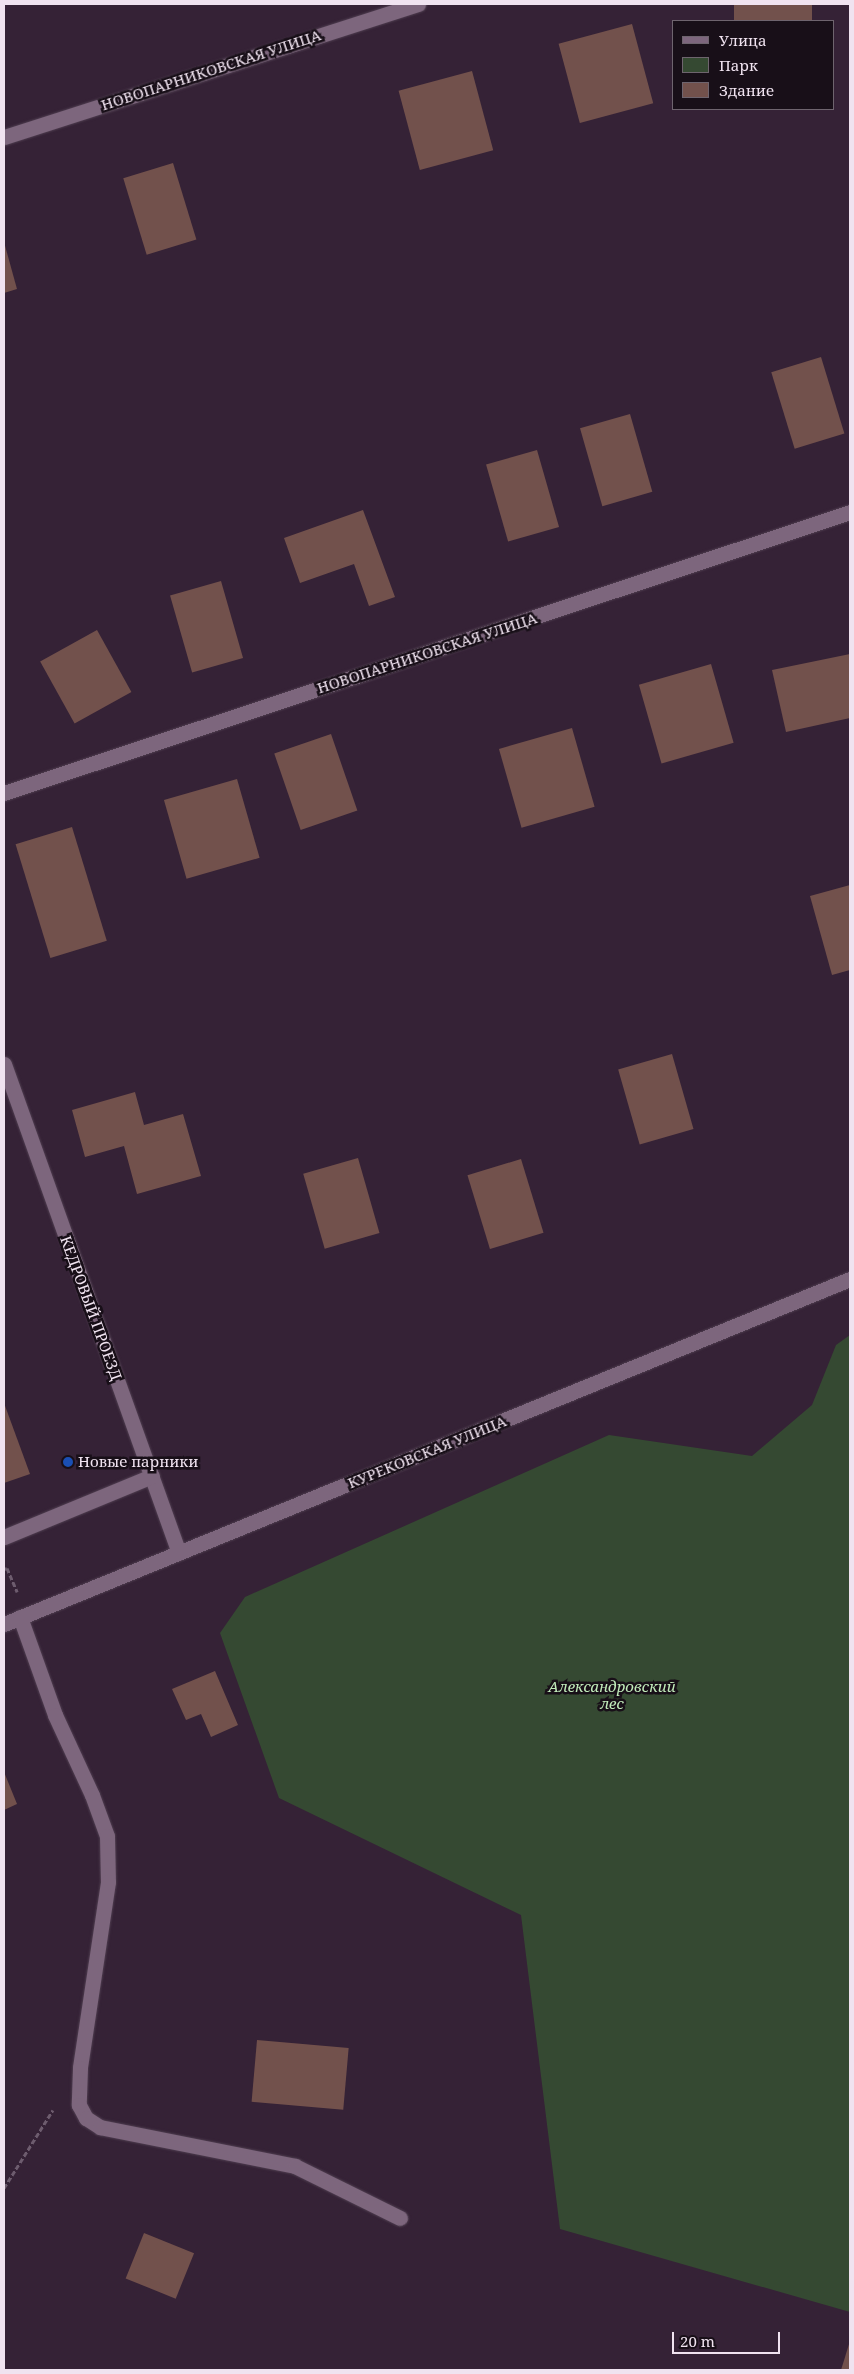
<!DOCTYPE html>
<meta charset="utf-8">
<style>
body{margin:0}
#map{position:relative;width:854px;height:2374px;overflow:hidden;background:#352236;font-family:"Noto Serif",serif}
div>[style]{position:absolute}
.green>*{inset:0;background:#354932}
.building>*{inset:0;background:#72514c;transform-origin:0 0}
.path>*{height:3px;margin-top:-1.5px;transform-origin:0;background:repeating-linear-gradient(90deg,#6d5c6e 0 5px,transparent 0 7.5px)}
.roads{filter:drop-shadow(0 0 1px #4f3e50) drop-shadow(0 0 1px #4f3e50)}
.minor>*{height:15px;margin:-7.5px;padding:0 7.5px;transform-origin:7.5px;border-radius:7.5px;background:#7d667d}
.dots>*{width:14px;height:14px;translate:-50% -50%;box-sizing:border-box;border:2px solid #180f18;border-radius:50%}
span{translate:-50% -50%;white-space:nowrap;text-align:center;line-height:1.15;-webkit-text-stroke:5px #180f18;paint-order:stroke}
.street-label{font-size:15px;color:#f0e3f0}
.poi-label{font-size:15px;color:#f0e3f0}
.left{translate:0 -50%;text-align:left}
.park-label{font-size:15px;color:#c1ebba;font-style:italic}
.frame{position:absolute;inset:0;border:5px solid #f0e3f0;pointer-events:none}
.legend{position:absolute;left:672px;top:20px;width:162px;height:90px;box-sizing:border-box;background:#180f18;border:1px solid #6e646e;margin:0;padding:6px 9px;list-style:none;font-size:15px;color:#f0e3f0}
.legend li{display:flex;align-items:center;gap:10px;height:25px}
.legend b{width:25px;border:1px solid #6e646e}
.scale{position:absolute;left:672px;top:2332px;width:108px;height:22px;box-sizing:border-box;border:2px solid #f0e3f0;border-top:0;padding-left:6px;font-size:15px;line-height:18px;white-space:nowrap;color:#f0e3f0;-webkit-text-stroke:4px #180f18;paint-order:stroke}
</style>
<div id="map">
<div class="green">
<div style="clip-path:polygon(850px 1335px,850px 2312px,560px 2229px,521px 1915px,279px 1798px,220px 1633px,245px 1597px,609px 1435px,752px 1456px,812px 1405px,836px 1345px)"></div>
</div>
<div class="building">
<div style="left:734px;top:4px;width:78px;height:18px"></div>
<div style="left:632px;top:24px;width:82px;height:76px;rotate:75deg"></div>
<div style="left:472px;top:71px;width:82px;height:76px;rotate:75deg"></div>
<div style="left:173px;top:163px;width:80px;height:52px;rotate:73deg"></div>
<div style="clip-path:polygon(4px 242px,17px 289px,4px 293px)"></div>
<div style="left:821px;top:357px;width:80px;height:52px;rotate:73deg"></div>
<div style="left:630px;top:414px;width:81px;height:52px;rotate:74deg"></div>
<div style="left:537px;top:450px;width:80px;height:53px;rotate:74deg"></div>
<div style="clip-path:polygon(363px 510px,395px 597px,369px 606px,354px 564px,300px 583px,284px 538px)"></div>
<div style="left:221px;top:581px;width:80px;height:53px;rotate:74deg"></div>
<div style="left:97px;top:630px;width:71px;height:65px;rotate:61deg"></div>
<div style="clip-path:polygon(850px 654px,850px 718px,786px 732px,772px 670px)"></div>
<div style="left:711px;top:664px;width:82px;height:75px;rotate:74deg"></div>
<div style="left:572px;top:728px;width:82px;height:76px;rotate:74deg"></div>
<div style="left:331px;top:734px;width:81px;height:60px;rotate:71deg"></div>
<div style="left:237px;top:779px;width:82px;height:76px;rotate:74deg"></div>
<div style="left:72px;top:827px;width:119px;height:59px;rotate:73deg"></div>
<div style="clip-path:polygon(850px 885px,850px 970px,832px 975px,810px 896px)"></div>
<div style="left:672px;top:1054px;width:78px;height:56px;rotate:74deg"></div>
<div style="clip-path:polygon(135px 1092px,144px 1125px,183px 1114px,201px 1176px,137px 1194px,124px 1146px,85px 1157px,72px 1110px)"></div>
<div style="left:358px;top:1158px;width:78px;height:57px;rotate:74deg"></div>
<div style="left:521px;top:1159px;width:77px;height:56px;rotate:73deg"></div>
<div style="clip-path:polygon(4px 1403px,30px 1474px,4px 1483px)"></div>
<div style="clip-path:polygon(215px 1671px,238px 1725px,211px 1737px,201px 1714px,186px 1720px,172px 1689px)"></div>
<div style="clip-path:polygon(4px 1772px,17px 1804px,4px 1810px)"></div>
<div style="left:257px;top:2040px;width:92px;height:62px;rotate:5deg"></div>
<div style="left:144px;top:2233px;width:54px;height:49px;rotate:22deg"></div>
<div style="clip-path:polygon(850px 2341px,850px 2370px,841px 2370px)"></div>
</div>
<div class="path">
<div style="left:4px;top:1569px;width:3px;rotate:-18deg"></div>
<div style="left:7px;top:1568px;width:26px;rotate:67deg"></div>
<div style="left:4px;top:2188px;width:92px;rotate:-57.9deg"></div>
</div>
<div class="roads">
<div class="minor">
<div style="left:4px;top:137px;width:435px;rotate:-17.8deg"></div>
<div style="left:4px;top:793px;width:891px;rotate:-18.37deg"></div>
<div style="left:4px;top:1064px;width:519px;rotate:70.31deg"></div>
<div style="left:4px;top:1537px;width:160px;rotate:-22.4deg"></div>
<div style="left:20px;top:1617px;width:104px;rotate:70.3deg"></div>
<div style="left:55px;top:1715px;width:88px;rotate:65.2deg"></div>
<div style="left:92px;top:1795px;width:44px;rotate:69.9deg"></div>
<div style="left:107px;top:1836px;width:46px;rotate:88.8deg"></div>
<div style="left:108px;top:1882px;width:188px;rotate:98.6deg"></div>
<div style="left:80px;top:2068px;width:37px;rotate:92deg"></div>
<div style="left:79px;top:2105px;width:15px;rotate:62deg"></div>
<div style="left:86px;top:2118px;width:17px;rotate:33deg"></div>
<div style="left:100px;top:2127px;width:199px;rotate:11.3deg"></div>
<div style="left:295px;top:2166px;width:117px;rotate:26.3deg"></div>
<div style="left:4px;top:1624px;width:914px;rotate:-22.19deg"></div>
</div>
</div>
<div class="dots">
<div style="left:68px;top:1462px;background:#1a4fb4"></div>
</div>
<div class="street-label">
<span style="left:211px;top:70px;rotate:-18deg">НОВОПАРНИКОВСКАЯ УЛИЦА</span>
<span style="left:427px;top:653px;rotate:-18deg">НОВОПАРНИКОВСКАЯ УЛИЦА</span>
<span style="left:91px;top:1308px;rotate:70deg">КЕДРОВЫЙ ПРОЕЗД</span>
<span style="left:427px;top:1452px;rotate:-22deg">КУРЕКОВСКАЯ УЛИЦА</span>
</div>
<div class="poi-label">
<span class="left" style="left:78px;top:1462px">Новые парники</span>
</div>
<div class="park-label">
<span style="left:612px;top:1695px">Александровский<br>лес</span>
</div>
<div class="frame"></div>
<ul class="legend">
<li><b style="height:6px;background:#7d667d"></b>Улица</li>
<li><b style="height:14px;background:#354932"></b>Парк</li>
<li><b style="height:14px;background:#72514c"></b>Здание</li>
</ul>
<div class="scale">20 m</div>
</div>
